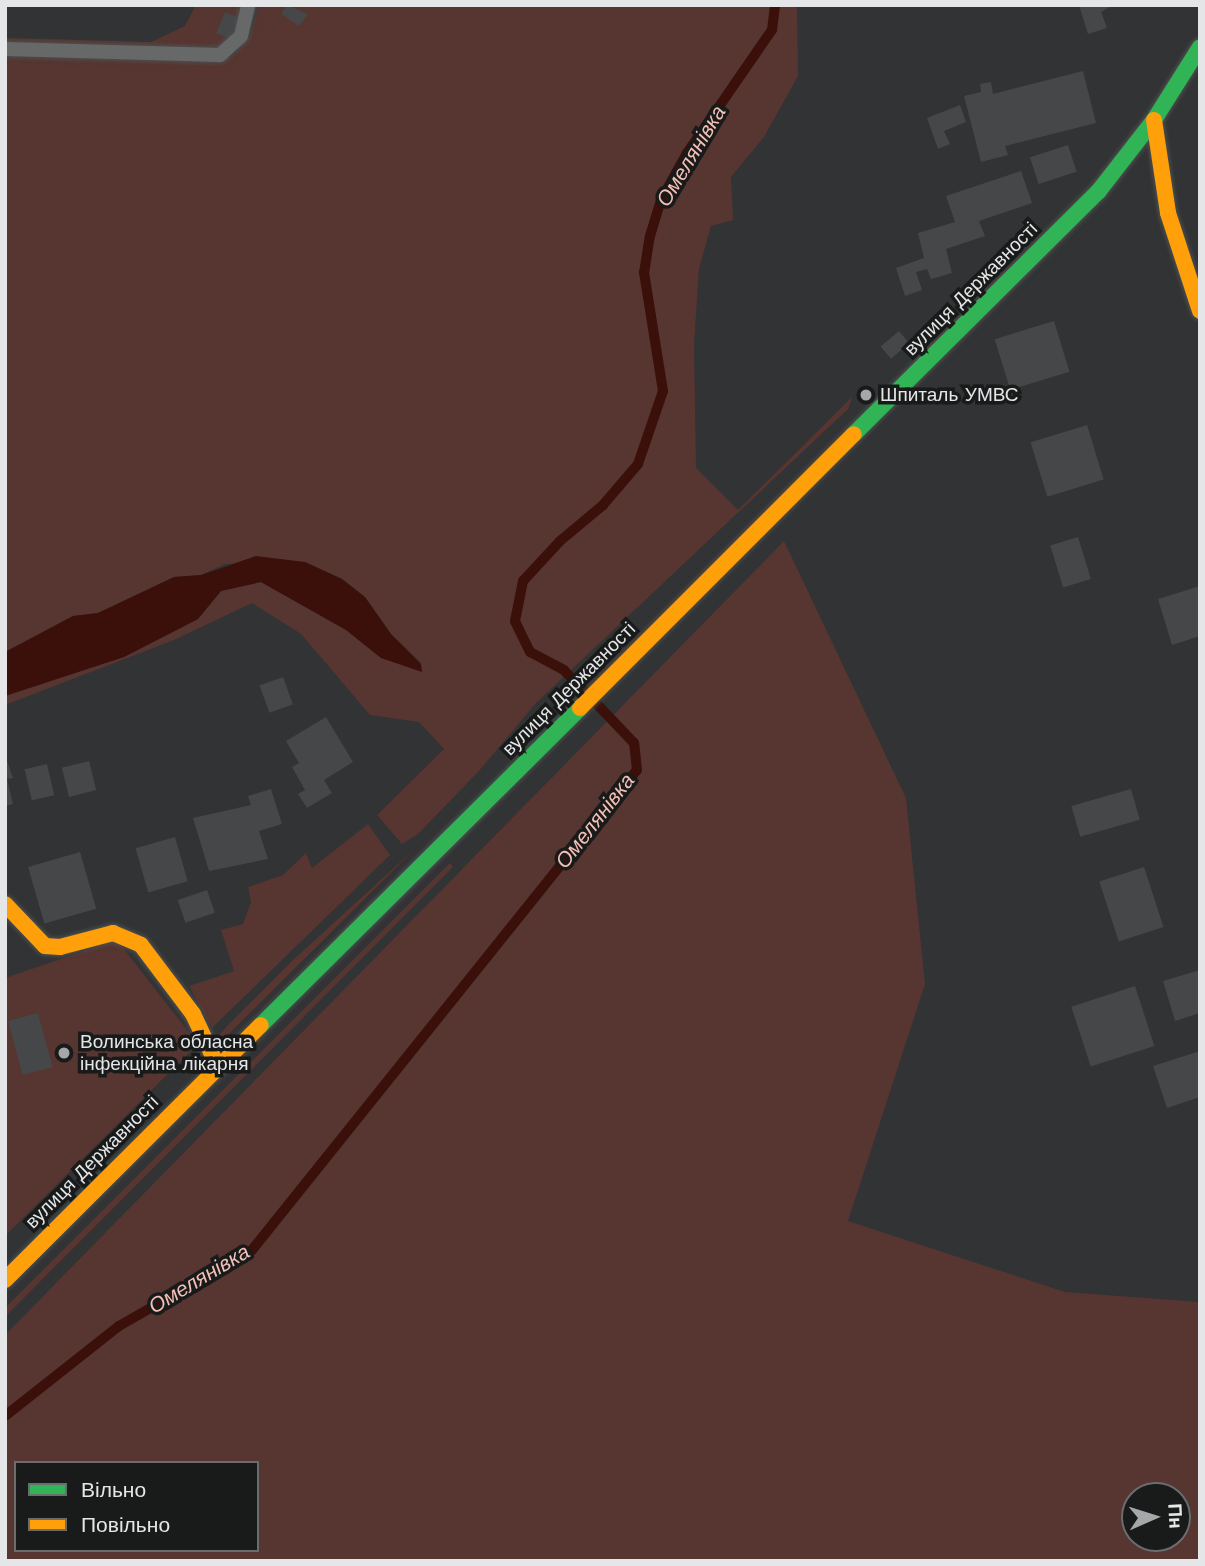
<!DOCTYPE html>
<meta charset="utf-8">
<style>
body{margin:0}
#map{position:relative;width:1205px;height:1566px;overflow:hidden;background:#313334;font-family:"Work Sans",sans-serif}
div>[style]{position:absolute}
.green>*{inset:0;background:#573530}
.water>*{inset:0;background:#3b100b}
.stream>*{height:10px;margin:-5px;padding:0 5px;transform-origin:5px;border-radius:5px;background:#3b100b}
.building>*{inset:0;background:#464748;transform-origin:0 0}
.roads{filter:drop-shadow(0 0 2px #4e4f50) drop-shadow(0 0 2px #4e4f50)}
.lane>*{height:14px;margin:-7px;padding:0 7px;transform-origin:7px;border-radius:7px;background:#676969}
.fast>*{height:16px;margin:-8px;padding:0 8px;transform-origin:8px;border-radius:8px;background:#30b455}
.slow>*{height:16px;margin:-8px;padding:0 8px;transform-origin:8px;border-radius:8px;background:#ff9f0a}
.dots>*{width:19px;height:19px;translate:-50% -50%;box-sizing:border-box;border:4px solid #191b1b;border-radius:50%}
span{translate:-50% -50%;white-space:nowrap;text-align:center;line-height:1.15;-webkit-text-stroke:7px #191b1b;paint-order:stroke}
.street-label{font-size:19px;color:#e4e6e7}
.poi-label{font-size:19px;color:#e4e6e7}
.left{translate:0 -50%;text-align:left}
.water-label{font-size:21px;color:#f4bfb5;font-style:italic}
.frame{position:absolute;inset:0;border:7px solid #e4e6e7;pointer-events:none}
.legend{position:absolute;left:14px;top:1461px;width:245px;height:91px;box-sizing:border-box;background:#191b1b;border:2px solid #6a6c6d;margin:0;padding:9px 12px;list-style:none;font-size:21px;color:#e4e6e7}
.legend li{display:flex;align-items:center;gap:14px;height:35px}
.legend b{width:35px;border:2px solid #6a6c6d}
.north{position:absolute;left:1121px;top:1482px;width:70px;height:70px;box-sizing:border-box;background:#191b1b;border:2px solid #6a6c6d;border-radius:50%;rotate:87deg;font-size:19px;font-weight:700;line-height:28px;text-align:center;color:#e4e6e7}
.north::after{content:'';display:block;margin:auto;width:24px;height:32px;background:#a5a7a8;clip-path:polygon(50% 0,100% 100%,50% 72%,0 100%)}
</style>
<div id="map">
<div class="green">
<div style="clip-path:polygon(196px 5px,239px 5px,238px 31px,230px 43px,213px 49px,5px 43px,5px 38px,151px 42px,185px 26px)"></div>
<div style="clip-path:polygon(259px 5px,797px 5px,798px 76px,764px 137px,731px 177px,733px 220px,711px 226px,699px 269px,694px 344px,696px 468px,738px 510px,852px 397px,848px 409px,536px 703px,479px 771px,418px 834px,402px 844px,377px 815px,444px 749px,419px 722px,370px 715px,301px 634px,252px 603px,174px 640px,5px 705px,5px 696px,124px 657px,198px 619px,221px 591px,261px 582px,346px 630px,381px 658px,421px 663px,391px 634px,365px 597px,342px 579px,305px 562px,225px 564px,201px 575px,174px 577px,98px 613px,73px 616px,5px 652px,5px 57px,221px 61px,235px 54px,250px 36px)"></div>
<div style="clip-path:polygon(evenodd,784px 541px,906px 798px,925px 984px,848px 1221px,1065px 1292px,1200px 1302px,1200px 1561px,5px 1561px,5px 1335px,784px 541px,16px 1463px,257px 1463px,257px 1550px,16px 1550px,16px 1463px,784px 541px,1135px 1496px,1177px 1496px,1177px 1538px,1135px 1538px,1135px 1496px)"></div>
<div style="clip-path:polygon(368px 824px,390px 855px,212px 1028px,189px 986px,234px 971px,221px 930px,243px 924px,251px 902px,248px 887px,283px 875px,306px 853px,312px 868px)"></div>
<div style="clip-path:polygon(418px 846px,215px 1048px,213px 1042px,228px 1025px,294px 959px)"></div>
<div style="clip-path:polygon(450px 863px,453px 867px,5px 1317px,5px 1308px)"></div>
<div style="clip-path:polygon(117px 940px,198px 1044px,5px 1236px,5px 978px)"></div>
</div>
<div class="water">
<div style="clip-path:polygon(256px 556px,305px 562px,342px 579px,365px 597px,391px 634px,421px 664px,422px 672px,381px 658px,346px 630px,261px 582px,221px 591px,198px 619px,124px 657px,5px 696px,5px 652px,73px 616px,98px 613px,174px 577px,201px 575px)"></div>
</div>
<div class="stream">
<div style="left:584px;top:691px;width:29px;rotate:-134deg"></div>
<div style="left:564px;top:670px;width:38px;rotate:-152deg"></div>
<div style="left:530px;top:652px;width:34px;rotate:-116deg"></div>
<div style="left:515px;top:621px;width:41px;rotate:-78.7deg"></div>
<div style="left:523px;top:581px;width:54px;rotate:-47.2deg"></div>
<div style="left:560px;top:541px;width:56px;rotate:-39.9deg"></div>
<div style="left:603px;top:505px;width:54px;rotate:-49.5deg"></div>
<div style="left:638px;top:464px;width:77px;rotate:-71.1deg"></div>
<div style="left:663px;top:391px;width:120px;rotate:-99.1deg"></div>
<div style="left:644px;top:273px;width:37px;rotate:-81deg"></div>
<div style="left:650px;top:236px;width:38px;rotate:-73deg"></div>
<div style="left:661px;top:200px;width:54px;rotate:-61deg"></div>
<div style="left:687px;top:153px;width:150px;rotate:-55.4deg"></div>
<div style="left:772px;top:30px;width:25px;rotate:-83deg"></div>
<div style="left:5px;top:1416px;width:145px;rotate:-38.3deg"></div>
<div style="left:119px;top:1326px;width:153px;rotate:-29.7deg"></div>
<div style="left:252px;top:1250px;width:615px;rotate:-51.27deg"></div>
<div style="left:637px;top:770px;width:27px;rotate:-96deg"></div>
<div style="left:634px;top:743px;width:57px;rotate:-133.6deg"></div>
</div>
<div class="building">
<div style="clip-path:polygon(287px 5px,308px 14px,299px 26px,281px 14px)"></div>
<div style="clip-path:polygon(1079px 5px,1113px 5px,1101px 12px,1107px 28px,1088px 34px)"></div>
<div style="left:225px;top:12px;width:15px;height:23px;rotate:23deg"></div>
<div style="clip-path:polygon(1083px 71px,1096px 123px,1005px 146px,1008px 155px,981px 162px,964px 96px,981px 92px,980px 84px,991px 82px,993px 94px)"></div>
<div style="clip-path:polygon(960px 105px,966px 122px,944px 131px,950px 144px,938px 149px,927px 118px)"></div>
<div style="left:1068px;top:145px;width:28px;height:40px;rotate:72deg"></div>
<div style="clip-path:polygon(1021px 171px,1032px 203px,979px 221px,985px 236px,946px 249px,952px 273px,931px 279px,927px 269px,916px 272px,922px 290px,905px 296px,896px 268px,924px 258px,918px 233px,955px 222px,946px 196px)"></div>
<div style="left:1054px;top:321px;width:53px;height:62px;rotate:73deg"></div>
<div style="left:899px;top:331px;width:16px;height:24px;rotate:50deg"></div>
<div style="left:1087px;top:425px;width:57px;height:59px;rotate:73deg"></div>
<div style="left:1078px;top:537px;width:44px;height:29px;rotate:73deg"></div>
<div style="clip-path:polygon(1200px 586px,1200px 636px,1172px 645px,1158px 599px)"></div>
<div style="left:283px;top:677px;width:29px;height:25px;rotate:70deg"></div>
<div style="clip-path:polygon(326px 717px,353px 762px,324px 780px,332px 793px,307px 808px,298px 794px,305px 790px,292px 767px,299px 763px,286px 741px)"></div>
<div style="clip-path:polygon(5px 755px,13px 778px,7px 779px,13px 804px,5px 806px)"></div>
<div style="left:89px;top:761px;width:30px;height:28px;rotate:76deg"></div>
<div style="left:47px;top:764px;width:32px;height:23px;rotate:77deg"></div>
<div style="clip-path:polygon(271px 789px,282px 824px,259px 831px,268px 859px,209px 871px,193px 818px,251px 805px,248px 796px)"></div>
<div style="left:1131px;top:789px;width:32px;height:62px;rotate:74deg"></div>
<div style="left:175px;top:837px;width:46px;height:41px;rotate:74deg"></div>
<div style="left:80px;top:852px;width:59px;height:54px;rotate:74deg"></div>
<div style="left:1144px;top:867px;width:63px;height:47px;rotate:72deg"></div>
<div style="left:207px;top:890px;width:24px;height:31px;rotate:71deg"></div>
<div style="clip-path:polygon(1200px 970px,1200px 1013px,1175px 1021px,1163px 981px)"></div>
<div style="left:1135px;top:986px;width:63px;height:67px;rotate:72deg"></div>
<div style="left:38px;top:1013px;width:56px;height:31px;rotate:75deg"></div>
<div style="clip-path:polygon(1200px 1051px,1200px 1097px,1167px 1108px,1153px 1066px)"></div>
</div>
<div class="roads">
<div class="lane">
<div style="left:5px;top:49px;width:215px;rotate:1.6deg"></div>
<div style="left:220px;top:55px;width:28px;rotate:-42deg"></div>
<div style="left:241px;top:36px;width:32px;rotate:-77deg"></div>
</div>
<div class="fast">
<div style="left:854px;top:434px;width:344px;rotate:-44.8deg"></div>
<div style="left:1098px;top:192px;width:91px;rotate:-52.1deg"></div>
<div style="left:1154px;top:120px;width:86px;rotate:-57.8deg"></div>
<div style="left:261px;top:1025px;width:450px;rotate:-44.8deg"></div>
</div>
<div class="slow">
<div style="left:1154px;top:120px;width:94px;rotate:81.4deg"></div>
<div style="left:1168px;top:213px;width:103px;rotate:71.9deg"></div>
<div style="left:580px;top:708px;width:387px;rotate:-45deg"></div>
<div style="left:5px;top:904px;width:58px;rotate:46.4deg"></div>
<div style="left:45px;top:946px;width:15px;rotate:4deg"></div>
<div style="left:60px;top:947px;width:55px;rotate:-14.8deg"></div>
<div style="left:113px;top:933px;width:30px;rotate:23deg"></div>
<div style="left:141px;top:945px;width:86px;rotate:53deg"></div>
<div style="left:193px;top:1014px;width:56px;rotate:64.8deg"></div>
<div style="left:5px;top:1280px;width:361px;rotate:-44.9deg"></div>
</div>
</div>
<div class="dots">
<div style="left:866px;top:395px;background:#a5a7a8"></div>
<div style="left:64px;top:1053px;background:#a5a7a8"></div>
</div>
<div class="street-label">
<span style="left:971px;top:289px;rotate:-45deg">вулиця Державності</span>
<span style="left:569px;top:689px;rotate:-45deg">вулиця Державності</span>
<span style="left:92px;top:1162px;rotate:-45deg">вулиця Державності</span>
</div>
<div class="poi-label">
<span class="left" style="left:880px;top:395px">Шпиталь УМВС</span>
<span class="left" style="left:80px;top:1053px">Волинська обласна<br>інфекційна лікарня</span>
</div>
<div class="water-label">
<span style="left:691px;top:156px;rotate:-59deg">Омелянівка</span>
<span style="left:595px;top:821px;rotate:-52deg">Омелянівка</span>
<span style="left:199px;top:1279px;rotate:-31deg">Омелянівка</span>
</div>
<div class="frame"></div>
<ul class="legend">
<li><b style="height:9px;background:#30b455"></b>Вільно</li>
<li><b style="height:9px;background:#ff9f0a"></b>Повільно</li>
</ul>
<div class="north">Пн</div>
</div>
